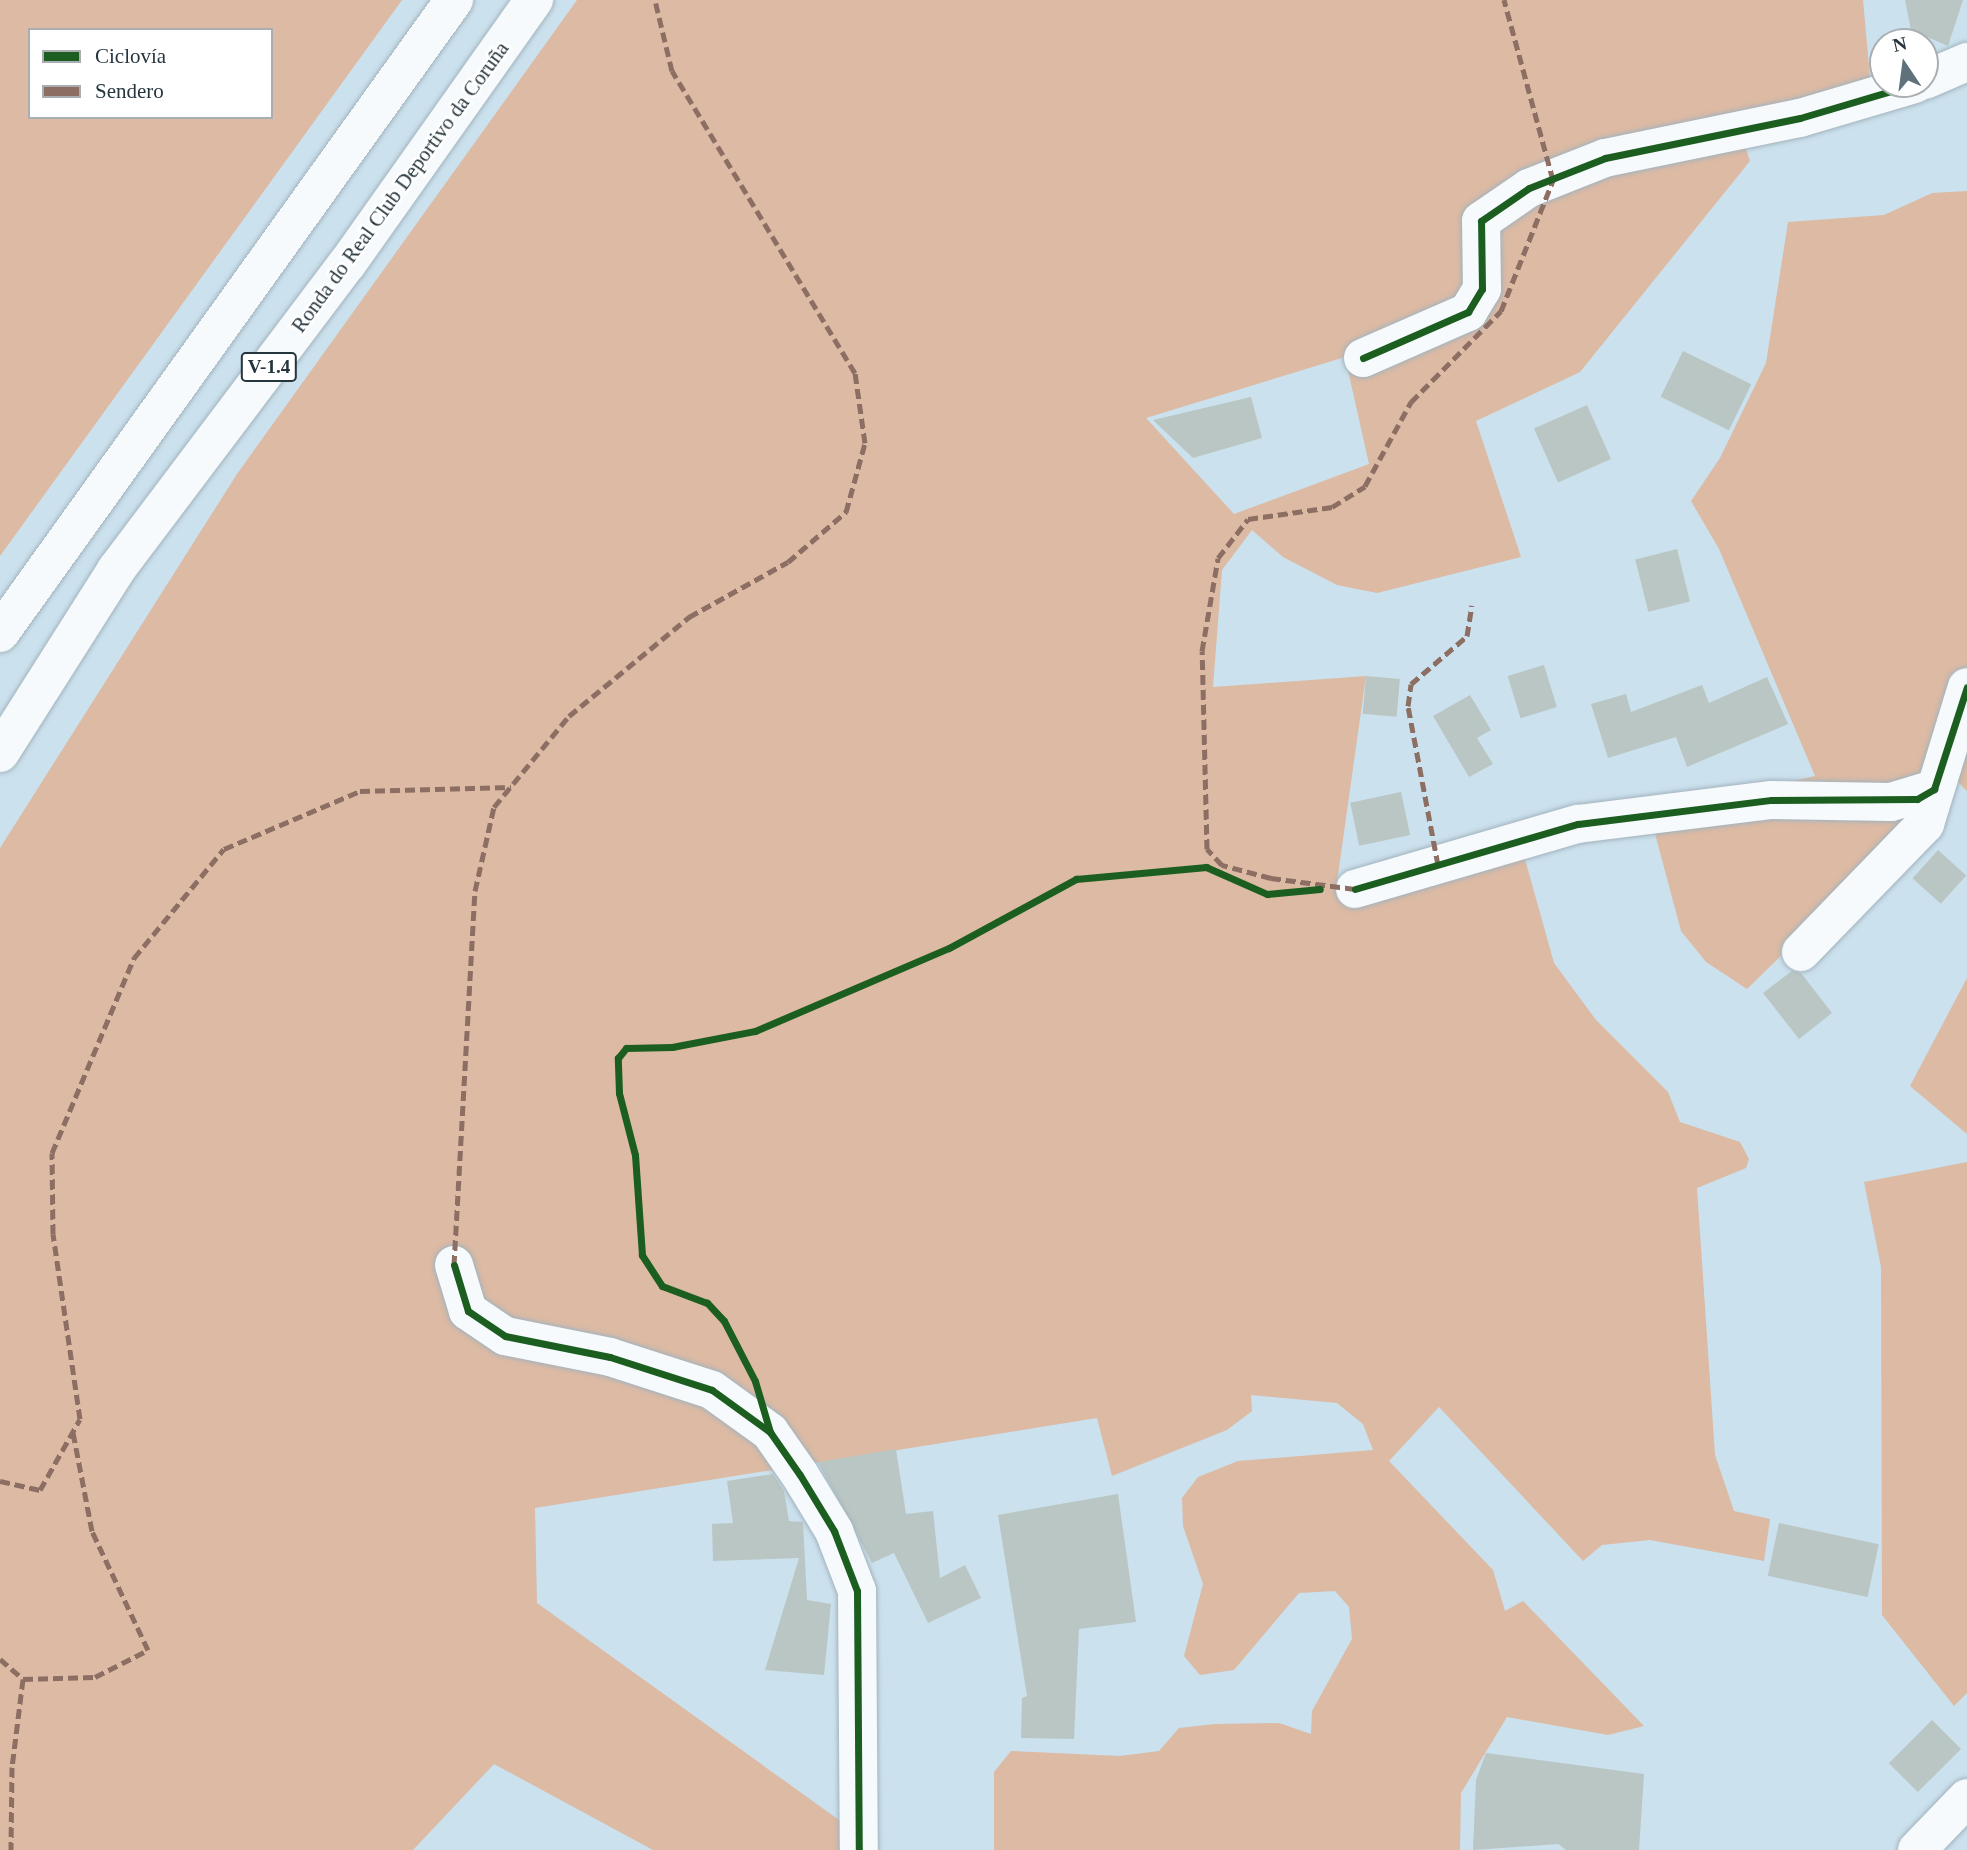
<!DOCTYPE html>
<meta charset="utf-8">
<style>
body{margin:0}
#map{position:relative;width:1967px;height:1850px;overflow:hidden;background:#cbe1ed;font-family:"Times New Roman",serif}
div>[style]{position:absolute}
.green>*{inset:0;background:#dcbaa4}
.building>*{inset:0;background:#bac6c3;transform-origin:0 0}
.path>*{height:4.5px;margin-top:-2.25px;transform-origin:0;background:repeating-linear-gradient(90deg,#cad1d4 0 3.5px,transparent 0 8.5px)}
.roads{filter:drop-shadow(0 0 2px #a2b3bd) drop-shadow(0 0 2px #a2b3bd)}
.minor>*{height:38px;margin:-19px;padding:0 19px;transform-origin:19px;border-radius:19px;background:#f7fafc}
.major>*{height:38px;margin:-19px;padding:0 19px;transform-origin:19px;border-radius:19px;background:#f7fafc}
.highway>*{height:38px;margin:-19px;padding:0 19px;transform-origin:19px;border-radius:19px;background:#f7fafc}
.quiet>*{height:5px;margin-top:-2.5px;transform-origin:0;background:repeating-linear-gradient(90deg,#8d6e63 0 10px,transparent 0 15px)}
.cycleway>*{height:7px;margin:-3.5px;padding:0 3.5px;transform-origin:3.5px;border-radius:3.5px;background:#1b5e20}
span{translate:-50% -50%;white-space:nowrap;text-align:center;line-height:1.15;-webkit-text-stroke:5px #fff;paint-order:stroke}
.shield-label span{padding:2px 5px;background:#fff;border:2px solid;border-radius:5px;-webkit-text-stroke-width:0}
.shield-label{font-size:19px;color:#25353e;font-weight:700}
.street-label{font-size:21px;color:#25353e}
.legend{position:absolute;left:28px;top:28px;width:245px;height:91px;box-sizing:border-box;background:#fff;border:2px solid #a8aeb2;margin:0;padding:9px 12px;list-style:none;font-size:21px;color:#25353e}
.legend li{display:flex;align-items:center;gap:14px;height:35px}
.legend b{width:35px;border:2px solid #a8aeb2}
.north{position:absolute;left:1869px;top:28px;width:70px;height:70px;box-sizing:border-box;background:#fff;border:2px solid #a8aeb2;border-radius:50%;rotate:347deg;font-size:19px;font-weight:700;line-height:28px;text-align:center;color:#25353e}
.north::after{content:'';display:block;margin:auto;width:24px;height:32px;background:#5f717b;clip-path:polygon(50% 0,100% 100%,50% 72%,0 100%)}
</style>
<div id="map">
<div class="green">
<div style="clip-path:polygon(evenodd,0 0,402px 0,0 556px,0 0,30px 30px,271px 30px,271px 117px,30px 117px,30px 30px)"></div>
<div style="clip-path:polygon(evenodd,577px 0,1863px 0,1871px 88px,1743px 140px,1750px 161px,1580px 372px,1476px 421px,1521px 557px,1377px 593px,1337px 585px,1283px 557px,1252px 530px,1222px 570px,1213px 687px,1366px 676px,1337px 882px,1346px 884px,1815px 776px,1719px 549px,1691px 501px,1720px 458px,1766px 363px,1788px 222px,1884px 215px,1932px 193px,1967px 191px,1967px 791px,1958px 782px,1747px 989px,1706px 962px,1681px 931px,1654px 830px,1523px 852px,1554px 963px,1596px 1020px,1668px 1092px,1680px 1122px,1740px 1142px,1749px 1159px,1746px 1168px,1697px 1188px,1715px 1455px,1734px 1511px,1770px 1519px,1764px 1561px,1650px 1540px,1602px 1545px,1583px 1561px,1439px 1407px,1389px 1461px,1493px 1570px,1505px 1611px,1523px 1601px,1644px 1726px,1608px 1735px,1507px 1717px,1461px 1793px,1460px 1850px,994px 1850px,994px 1772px,1011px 1751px,1120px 1756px,1159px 1751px,1179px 1728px,1215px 1724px,1279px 1723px,1311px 1734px,1312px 1711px,1352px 1639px,1349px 1607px,1335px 1591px,1299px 1593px,1234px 1670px,1200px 1675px,1184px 1656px,1203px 1584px,1183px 1526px,1182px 1498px,1198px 1477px,1238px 1461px,1373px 1450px,1363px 1424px,1337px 1403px,1251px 1395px,1252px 1411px,1227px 1430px,1112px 1476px,1097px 1418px,535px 1508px,537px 1603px,846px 1825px,846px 1850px,653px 1850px,494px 1764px,413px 1850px,0 1850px,0 848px,237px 474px,577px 0,1345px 357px,1369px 464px,1234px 514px,1146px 418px,1345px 357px)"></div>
<div style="clip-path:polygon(1967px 978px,1967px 1134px,1910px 1086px)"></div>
<div style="clip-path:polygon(1967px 1162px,1967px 1693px,1954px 1706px,1882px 1615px,1881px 1267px,1864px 1182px)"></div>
</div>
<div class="building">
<div style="clip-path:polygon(1905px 0,1963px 0,1948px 46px,1911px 30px)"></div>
<div style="left:1683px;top:351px;width:76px;height:51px;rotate:26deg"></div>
<div style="clip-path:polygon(1251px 397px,1262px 438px,1193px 458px,1153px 420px)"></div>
<div style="left:1587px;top:405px;width:59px;height:58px;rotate:66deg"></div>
<div style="left:1677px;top:549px;width:54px;height:43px;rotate:76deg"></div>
<div style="left:1544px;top:665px;width:44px;height:38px;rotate:73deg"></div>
<div style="left:1366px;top:676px;width:34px;height:38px;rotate:5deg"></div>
<div style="clip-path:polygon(1767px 677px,1788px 724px,1687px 767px,1676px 737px,1608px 758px,1591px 704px,1626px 694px,1631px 712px,1702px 685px,1709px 703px)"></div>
<div style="clip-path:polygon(1470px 695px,1491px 730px,1477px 738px,1493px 764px,1469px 777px,1433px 716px)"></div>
<div style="left:1401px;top:792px;width:44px;height:52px;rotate:78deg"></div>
<div style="left:1938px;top:850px;width:38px;height:38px;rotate:42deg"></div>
<div style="clip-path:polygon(1792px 971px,1801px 973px,1832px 1013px,1799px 1039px,1763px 993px)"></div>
<div style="clip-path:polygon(896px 1449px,906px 1514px,933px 1511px,940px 1578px,965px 1565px,981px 1598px,928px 1623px,894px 1553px,872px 1563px,818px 1462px)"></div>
<div style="clip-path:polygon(773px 1474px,784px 1491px,789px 1521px,803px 1522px,807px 1600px,831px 1604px,824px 1675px,765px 1670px,799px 1558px,713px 1561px,712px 1524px,733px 1523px,727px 1481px)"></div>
<div style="clip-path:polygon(1118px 1494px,1136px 1622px,1079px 1629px,1074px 1739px,1021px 1738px,1022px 1698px,1027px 1696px,998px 1515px)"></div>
<div style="left:1779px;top:1523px;width:102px;height:54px;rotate:12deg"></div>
<div style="left:1932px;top:1720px;width:41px;height:61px;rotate:45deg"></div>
<div style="clip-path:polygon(1486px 1753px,1644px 1774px,1639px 1850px,1566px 1850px,1558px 1844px,1473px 1850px,1476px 1780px)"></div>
</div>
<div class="path">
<div style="left:752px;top:1374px;width:60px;rotate:-117.8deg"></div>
<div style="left:724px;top:1321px;width:25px;rotate:-133deg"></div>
<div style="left:707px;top:1303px;width:48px;rotate:-159.3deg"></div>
<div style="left:662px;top:1286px;width:37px;rotate:-123deg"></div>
<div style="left:642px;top:1255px;width:100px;rotate:-94deg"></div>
<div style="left:635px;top:1155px;width:64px;rotate:-104.5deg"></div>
<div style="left:619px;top:1093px;width:35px;rotate:-92deg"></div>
<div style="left:618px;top:1058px;width:13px;rotate:-51deg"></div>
<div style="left:626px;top:1048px;width:46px;rotate:-1.2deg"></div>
<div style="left:672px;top:1047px;width:85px;rotate:-10.9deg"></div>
<div style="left:755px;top:1031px;width:211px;rotate:-23.2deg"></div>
<div style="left:949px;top:948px;width:145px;rotate:-28.5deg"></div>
<div style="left:1076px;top:879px;width:131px;rotate:-5.3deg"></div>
<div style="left:1206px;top:867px;width:67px;rotate:23.9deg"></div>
<div style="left:1267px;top:894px;width:53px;rotate:-5.4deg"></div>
</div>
<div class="roads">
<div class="minor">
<div style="left:1925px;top:80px;width:46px;rotate:-23.2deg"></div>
<div style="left:1363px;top:358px;width:115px;rotate:-23.7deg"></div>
<div style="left:1468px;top:312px;width:27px;rotate:-59deg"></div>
<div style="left:1482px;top:289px;width:68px;rotate:-90.8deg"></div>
<div style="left:1481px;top:221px;width:58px;rotate:-34.5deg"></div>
<div style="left:1529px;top:188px;width:82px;rotate:-21.5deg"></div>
<div style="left:1605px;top:158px;width:199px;rotate:-11.6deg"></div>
<div style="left:1800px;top:118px;width:120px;rotate:-16.5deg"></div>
<div style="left:1355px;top:889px;width:232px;rotate:-16.3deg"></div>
<div style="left:1578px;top:824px;width:195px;rotate:-7.1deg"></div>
<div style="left:1772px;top:800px;width:119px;rotate:1deg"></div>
<div style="left:1891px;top:802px;width:45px;rotate:-16.8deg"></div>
<div style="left:1801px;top:952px;width:178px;rotate:-45.9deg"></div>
<div style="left:1925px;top:824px;width:143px;rotate:-73deg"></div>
<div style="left:454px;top:1265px;width:48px;rotate:73.1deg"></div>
<div style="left:468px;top:1311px;width:45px;rotate:34deg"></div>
<div style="left:505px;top:1336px;width:107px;rotate:11.3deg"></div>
<div style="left:610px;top:1357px;width:107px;rotate:17.9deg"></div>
<div style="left:712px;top:1390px;width:72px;rotate:35.9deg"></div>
<div style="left:770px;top:1432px;width:52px;rotate:55.1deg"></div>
<div style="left:800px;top:1475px;width:66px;rotate:58.7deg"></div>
<div style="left:834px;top:1531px;width:64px;rotate:69deg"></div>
<div style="left:857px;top:1591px;width:259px;rotate:89.6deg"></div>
</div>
<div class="major">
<div style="left:1917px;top:1850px;width:72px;rotate:-46.1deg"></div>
</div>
<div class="highway">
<div style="left:0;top:633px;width:779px;rotate:-54.35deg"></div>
<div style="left:0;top:753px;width:217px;rotate:-57.6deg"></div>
<div style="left:116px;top:570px;width:383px;rotate:-53deg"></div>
<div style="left:347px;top:264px;width:324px;rotate:-54.7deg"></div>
</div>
</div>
<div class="quiet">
<div style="left:1438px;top:865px;width:162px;rotate:-100.7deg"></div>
<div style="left:1408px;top:706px;width:22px;rotate:-82deg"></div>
<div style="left:1411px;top:684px;width:74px;rotate:-40.6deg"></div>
<div style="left:1467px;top:636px;width:31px;rotate:-81deg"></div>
<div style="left:1355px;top:889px;width:85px;rotate:-172.5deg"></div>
<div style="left:1271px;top:878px;width:51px;rotate:-165.1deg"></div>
<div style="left:1222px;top:865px;width:22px;rotate:-133deg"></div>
<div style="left:1207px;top:849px;width:198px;rotate:-91.4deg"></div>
<div style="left:1202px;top:651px;width:94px;rotate:-80.2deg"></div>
<div style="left:1218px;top:558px;width:49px;rotate:-52.4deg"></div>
<div style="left:1248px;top:519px;width:85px;rotate:-8.1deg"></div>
<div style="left:1332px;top:507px;width:39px;rotate:-32deg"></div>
<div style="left:1365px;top:486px;width:96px;rotate:-61.3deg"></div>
<div style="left:1411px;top:402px;width:128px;rotate:-45.3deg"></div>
<div style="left:1501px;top:311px;width:141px;rotate:-68.3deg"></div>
<div style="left:1553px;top:180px;width:187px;rotate:-105.2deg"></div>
<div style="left:454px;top:1265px;width:375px;rotate:-86.8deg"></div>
<div style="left:475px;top:891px;width:86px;rotate:-77.3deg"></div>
<div style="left:494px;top:807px;width:118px;rotate:-50.5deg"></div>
<div style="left:569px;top:716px;width:156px;rotate:-39.5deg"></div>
<div style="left:689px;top:617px;width:113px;rotate:-29.1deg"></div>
<div style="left:788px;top:562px;width:77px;rotate:-40.8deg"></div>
<div style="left:846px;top:512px;width:72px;rotate:-74.6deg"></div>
<div style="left:865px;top:443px;width:71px;rotate:-98.1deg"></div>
<div style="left:855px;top:373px;width:353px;rotate:-121.2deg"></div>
<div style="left:672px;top:71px;width:73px;rotate:-103.5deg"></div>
<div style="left:0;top:1481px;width:41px;rotate:12.7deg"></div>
<div style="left:40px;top:1490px;width:81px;rotate:-60.6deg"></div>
<div style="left:80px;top:1419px;width:187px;rotate:-98.3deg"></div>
<div style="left:53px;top:1234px;width:81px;rotate:-90.7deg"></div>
<div style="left:52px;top:1153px;width:212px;rotate:-67.2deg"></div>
<div style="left:134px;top:958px;width:141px;rotate:-50.5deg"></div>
<div style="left:224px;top:849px;width:148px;rotate:-23.1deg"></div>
<div style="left:360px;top:791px;width:151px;rotate:-1.5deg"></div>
<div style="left:0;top:1659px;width:30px;rotate:41deg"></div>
<div style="left:23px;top:1679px;width:89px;rotate:97.1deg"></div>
<div style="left:12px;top:1767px;width:83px;rotate:90.7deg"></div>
<div style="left:23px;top:1679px;width:72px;rotate:-1.6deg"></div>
<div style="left:95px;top:1677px;width:59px;rotate:-27deg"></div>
<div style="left:148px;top:1650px;width:132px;rotate:-115.2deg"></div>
<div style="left:92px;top:1531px;width:101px;rotate:-100.9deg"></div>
</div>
<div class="cycleway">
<div style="left:1363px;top:358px;width:115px;rotate:-23.7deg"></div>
<div style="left:1468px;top:312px;width:27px;rotate:-59deg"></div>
<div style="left:1482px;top:289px;width:68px;rotate:-90.8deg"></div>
<div style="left:1481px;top:221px;width:58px;rotate:-34.5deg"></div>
<div style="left:1529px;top:188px;width:82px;rotate:-21.5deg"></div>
<div style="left:1605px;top:158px;width:199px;rotate:-11.6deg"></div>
<div style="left:1800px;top:118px;width:120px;rotate:-16.5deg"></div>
<div style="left:1355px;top:889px;width:232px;rotate:-16.3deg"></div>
<div style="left:1578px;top:824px;width:195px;rotate:-7.1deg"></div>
<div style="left:1772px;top:800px;width:145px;rotate:-0.4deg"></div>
<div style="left:1917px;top:799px;width:20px;rotate:-30deg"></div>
<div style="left:1934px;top:789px;width:107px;rotate:-72.1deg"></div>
<div style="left:454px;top:1265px;width:48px;rotate:73.1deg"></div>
<div style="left:468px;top:1311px;width:45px;rotate:34deg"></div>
<div style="left:505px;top:1336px;width:107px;rotate:11.3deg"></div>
<div style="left:610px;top:1357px;width:107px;rotate:17.9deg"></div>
<div style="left:712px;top:1390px;width:72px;rotate:35.9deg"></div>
<div style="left:770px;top:1432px;width:52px;rotate:55.1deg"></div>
<div style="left:800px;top:1475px;width:66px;rotate:58.7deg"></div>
<div style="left:834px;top:1531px;width:64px;rotate:69deg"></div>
<div style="left:857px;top:1591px;width:259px;rotate:89.6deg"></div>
<div style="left:770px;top:1432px;width:53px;rotate:-106.4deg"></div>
<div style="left:755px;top:1381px;width:68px;rotate:-117.3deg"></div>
<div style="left:724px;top:1321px;width:25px;rotate:-133deg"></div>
<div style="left:707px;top:1303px;width:48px;rotate:-159.3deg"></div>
<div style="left:662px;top:1286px;width:37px;rotate:-123deg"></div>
<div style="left:642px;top:1255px;width:100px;rotate:-94deg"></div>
<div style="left:635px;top:1155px;width:64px;rotate:-104.5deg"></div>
<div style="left:619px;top:1093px;width:35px;rotate:-92deg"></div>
<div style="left:618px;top:1058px;width:13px;rotate:-51deg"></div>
<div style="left:626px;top:1048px;width:46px;rotate:-1.2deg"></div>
<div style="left:672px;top:1047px;width:85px;rotate:-10.9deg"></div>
<div style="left:755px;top:1031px;width:211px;rotate:-23.2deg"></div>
<div style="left:949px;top:948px;width:145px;rotate:-28.5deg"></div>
<div style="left:1076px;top:879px;width:131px;rotate:-5.3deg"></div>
<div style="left:1206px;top:867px;width:67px;rotate:23.9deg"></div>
<div style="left:1267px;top:894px;width:53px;rotate:-5.4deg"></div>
</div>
<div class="shield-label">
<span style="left:269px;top:367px">V-1.4</span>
</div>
<div class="street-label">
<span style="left:400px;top:187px;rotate:-54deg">Ronda do Real Club Deportivo da Coruña</span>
</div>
<ul class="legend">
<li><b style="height:9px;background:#1b5e20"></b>Ciclovía</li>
<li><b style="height:9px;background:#8d6e63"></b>Sendero</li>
</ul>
<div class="north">N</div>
</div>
